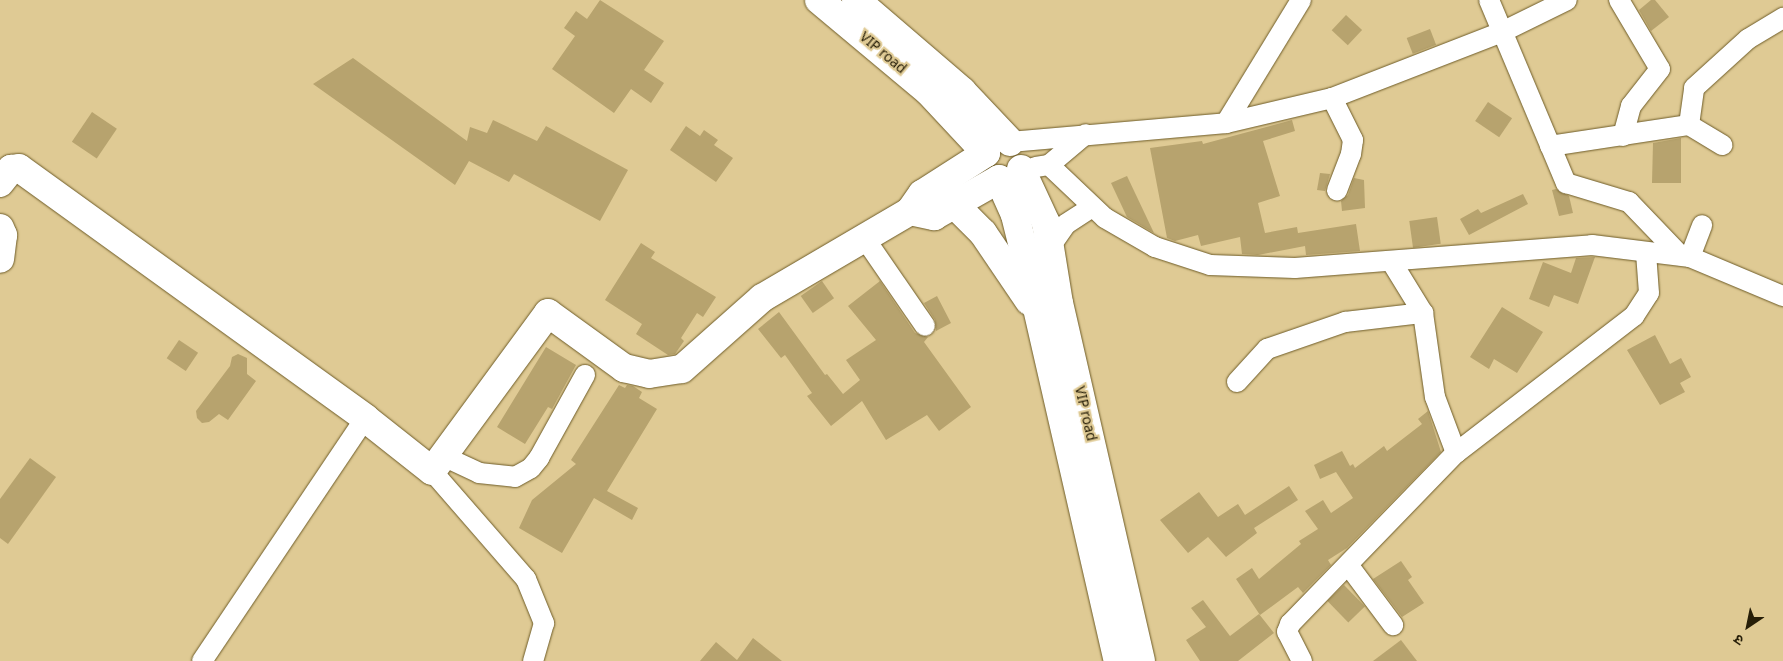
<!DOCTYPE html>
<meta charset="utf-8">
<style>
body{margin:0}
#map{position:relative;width:1783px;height:661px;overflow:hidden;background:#dfca94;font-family:Georgia,"Noto Sans Devanagari",serif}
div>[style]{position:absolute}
.building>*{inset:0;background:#b7a36e;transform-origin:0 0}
.roads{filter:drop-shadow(0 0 1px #6e5c28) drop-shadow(0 0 1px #6e5c28)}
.street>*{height:20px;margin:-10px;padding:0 10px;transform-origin:10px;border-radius:10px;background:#fff}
.secondary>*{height:28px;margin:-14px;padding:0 14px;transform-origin:14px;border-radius:14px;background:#fff}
.primary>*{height:28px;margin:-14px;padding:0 14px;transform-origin:14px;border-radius:14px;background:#fff}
span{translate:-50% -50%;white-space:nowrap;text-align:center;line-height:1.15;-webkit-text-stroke:4.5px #dfca94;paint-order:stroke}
.street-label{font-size:14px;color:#261e08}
.north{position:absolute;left:1723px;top:601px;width:50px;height:50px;-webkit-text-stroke:4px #dfca94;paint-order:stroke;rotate:214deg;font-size:14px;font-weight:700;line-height:20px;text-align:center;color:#261e08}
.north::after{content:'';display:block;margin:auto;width:18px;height:22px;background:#261e08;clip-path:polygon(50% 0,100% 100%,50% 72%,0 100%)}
</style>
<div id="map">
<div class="building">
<div style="clip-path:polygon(600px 0,664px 41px,644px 70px,664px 83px,651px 103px,631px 89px,614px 113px,552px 69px,575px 36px,564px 28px,576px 11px,587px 19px)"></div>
<div style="clip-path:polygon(1651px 0,1655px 0,1669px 17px,1651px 31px,1639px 10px)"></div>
<div style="left:1346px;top:15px;width:22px;height:21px;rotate:43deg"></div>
<div style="left:1430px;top:29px;width:17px;height:25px;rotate:69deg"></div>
<div style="clip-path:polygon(353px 58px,467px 141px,470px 127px,487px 133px,493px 120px,537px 141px,546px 126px,628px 170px,600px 221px,514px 174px,509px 182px,469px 161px,455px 185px,313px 84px)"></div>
<div style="left:1488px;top:102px;width:29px;height:23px;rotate:34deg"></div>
<div style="left:92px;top:112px;width:30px;height:36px;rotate:34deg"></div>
<div style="clip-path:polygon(1292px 120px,1295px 131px,1263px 141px,1280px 196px,1258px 203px,1265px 233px,1297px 227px,1298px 233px,1356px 224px,1360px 251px,1306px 255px,1305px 246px,1258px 255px,1242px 254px,1240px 237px,1201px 246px,1198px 235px,1175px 241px,1167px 238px,1150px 148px,1202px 141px,1203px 144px)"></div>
<div style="clip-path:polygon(686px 126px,700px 136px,704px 130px,718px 140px,714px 145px,733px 158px,716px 182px,670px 150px)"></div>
<div style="clip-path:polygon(1681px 138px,1681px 183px,1652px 183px,1653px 143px)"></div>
<div style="clip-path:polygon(1320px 173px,1330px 174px,1325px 191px,1317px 190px)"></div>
<div style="clip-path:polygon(1127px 176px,1154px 233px,1127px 217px,1111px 183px)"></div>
<div style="clip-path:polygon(1354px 178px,1364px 180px,1365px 208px,1342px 211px,1341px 201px,1348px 195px)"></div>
<div style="clip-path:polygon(1556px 189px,1569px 196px,1573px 213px,1559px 216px,1552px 190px)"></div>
<div style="clip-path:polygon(1523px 194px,1528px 204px,1469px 235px,1460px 219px,1478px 209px,1481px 213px)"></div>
<div style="left:1437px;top:217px;width:27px;height:28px;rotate:82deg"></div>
<div style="clip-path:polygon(641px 243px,655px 252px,651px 258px,716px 297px,703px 317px,697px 313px,681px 338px,684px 341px,675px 354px,668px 355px,636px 334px,642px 324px,605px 300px)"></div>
<div style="clip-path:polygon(1595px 257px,1578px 304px,1554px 295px,1549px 307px,1529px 299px,1543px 262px,1571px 273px,1576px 258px)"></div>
<div style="left:822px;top:281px;width:21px;height:26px;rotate:55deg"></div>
<div style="clip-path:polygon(880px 281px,915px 333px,928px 337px,924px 342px,971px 407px,939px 431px,927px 415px,886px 440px,862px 401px,831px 426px,807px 396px,812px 393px,785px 355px,781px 358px,758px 329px,779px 312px,825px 375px,827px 374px,843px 394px,860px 380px,846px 360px,876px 340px,848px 306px)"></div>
<div style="clip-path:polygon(937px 296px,951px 323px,936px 331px,935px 320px,924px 303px)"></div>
<div style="clip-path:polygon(1502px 307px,1543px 332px,1517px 373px,1494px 359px,1489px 369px,1470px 357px)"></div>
<div style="clip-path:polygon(1655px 335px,1670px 364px,1681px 358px,1691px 377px,1680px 383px,1685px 392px,1660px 405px,1627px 350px)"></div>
<div style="left:179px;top:340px;width:23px;height:22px;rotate:34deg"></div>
<div style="clip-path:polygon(546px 347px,576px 365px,552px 409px,548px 407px,525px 444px,497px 427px)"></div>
<div style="clip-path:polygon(238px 354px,247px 358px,247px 374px,256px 381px,228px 420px,219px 414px,209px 422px,202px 423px,197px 418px,196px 411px,230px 366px,232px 357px)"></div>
<div style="clip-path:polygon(619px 385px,625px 388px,627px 385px,633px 386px,642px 392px,639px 398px,657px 409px,607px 491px,638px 508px,632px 520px,594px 498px,562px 553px,519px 528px,532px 500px,576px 464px,571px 460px)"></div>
<div style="clip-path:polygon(1428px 411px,1441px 452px,1347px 548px,1328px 560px,1331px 565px,1303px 593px,1298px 587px,1260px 615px,1236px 579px,1252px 568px,1259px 579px,1301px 544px,1299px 541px,1318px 529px,1305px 511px,1323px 500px,1331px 513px,1353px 498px,1336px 472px,1320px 479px,1314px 465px,1342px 451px,1350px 466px,1353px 464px,1355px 468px,1384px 446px,1387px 451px,1422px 424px,1418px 419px)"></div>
<div style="clip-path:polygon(30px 458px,56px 477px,8px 544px,0 538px,0 499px)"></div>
<div style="clip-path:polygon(1289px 486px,1298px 500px,1254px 528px,1257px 533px,1226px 557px,1208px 537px,1188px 553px,1160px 520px,1199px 492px,1218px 517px,1238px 504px,1245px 515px)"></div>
<div style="clip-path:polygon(1401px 561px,1412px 577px,1408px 580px,1424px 603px,1402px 617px,1373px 579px)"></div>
<div style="left:1344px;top:585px;width:30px;height:23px;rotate:46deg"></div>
<div style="clip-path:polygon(1203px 600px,1230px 636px,1259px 614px,1274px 633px,1238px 661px,1200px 661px,1186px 640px,1206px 627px,1191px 608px)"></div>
<div style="clip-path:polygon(753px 638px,782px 661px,700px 661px,716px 642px,737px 660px)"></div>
<div style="clip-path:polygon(1401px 640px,1417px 661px,1373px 661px)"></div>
</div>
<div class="roads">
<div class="street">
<div style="left:1489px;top:0;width:199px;rotate:67.2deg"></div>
<div style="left:1566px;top:183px;width:66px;rotate:16.8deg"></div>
<div style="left:1629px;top:202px;width:74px;rotate:46.1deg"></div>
<div style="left:1619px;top:0;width:80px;rotate:59.3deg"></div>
<div style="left:1660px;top:69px;width:47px;rotate:128.1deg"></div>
<div style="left:1631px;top:106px;width:31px;rotate:105deg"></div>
<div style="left:1332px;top:98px;width:47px;rotate:63.4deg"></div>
<div style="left:1353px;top:140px;width:14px;rotate:98deg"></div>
<div style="left:1351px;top:154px;width:39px;rotate:111deg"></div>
<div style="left:1226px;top:123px;width:144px;rotate:-58.6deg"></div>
<div style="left:1689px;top:125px;width:37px;rotate:-82deg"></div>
<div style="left:1694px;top:88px;width:73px;rotate:-42.2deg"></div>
<div style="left:1748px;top:39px;width:41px;rotate:-31deg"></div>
<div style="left:1010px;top:142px;width:217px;rotate:-5deg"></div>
<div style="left:1226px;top:123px;width:109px;rotate:-13.3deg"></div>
<div style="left:1332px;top:98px;width:182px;rotate:-21.2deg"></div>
<div style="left:1502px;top:32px;width:72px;rotate:-26.2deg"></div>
<div style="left:1550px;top:146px;width:141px;rotate:-8.6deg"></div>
<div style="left:1689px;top:125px;width:39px;rotate:31deg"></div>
<div style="left:1049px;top:165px;width:77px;rotate:43.4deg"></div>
<div style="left:1105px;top:218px;width:58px;rotate:30.1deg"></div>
<div style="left:1155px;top:247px;width:58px;rotate:18.1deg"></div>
<div style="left:1210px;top:265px;width:85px;rotate:2deg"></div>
<div style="left:1295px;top:268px;width:298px;rotate:-4.4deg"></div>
<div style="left:1592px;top:245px;width:99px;rotate:7deg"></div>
<div style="left:1690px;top:257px;width:101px;rotate:22.8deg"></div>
<div style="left:1036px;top:167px;width:13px;rotate:-9deg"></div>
<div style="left:1049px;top:165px;width:48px;rotate:-40deg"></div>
<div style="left:863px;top:236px;width:109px;rotate:55.4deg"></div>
<div style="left:1050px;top:247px;width:28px;rotate:-55deg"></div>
<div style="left:1066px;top:224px;width:31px;rotate:-33deg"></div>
<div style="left:1690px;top:257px;width:34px;rotate:-69deg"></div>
<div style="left:1391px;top:261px;width:61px;rotate:58.4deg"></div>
<div style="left:1423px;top:313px;width:85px;rotate:81.9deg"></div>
<div style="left:1435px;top:397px;width:60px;rotate:69.4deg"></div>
<div style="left:1237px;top:382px;width:45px;rotate:-47.7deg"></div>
<div style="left:1267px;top:349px;width:83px;rotate:-19.1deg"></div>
<div style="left:1345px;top:322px;width:79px;rotate:-6.6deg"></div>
<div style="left:443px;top:456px;width:40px;rotate:25deg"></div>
<div style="left:479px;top:473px;width:36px;rotate:6deg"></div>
<div style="left:515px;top:477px;width:18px;rotate:-29deg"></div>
<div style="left:531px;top:468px;width:13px;rotate:-51deg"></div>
<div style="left:539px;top:458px;width:95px;rotate:-61deg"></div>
<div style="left:432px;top:471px;width:143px;rotate:49deg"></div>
<div style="left:526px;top:579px;width:48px;rotate:67.8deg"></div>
<div style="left:544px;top:623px;width:40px;rotate:106deg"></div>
<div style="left:1349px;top:566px;width:74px;rotate:53.3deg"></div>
<div style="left:202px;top:661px;width:293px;rotate:-56.1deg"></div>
<div style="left:1302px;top:661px;width:33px;rotate:-117deg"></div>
<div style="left:1287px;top:632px;width:9px;rotate:-69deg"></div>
<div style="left:1290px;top:624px;width:238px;rotate:-45.9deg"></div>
<div style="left:1456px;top:453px;width:225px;rotate:-37.6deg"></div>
<div style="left:1634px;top:316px;width:27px;rotate:-57deg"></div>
<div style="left:1649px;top:293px;width:40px;rotate:-94.3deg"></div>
</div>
<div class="secondary">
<div style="left:0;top:183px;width:18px;rotate:-52deg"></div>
<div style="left:11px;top:169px;width:8px;rotate:-7deg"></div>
<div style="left:19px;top:168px;width:427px;rotate:35.8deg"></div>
<div style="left:365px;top:418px;width:85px;rotate:38.3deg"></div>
<div style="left:432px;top:471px;width:196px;rotate:-53.7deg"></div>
<div style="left:548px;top:313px;width:94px;rotate:35.9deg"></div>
<div style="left:624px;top:368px;width:26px;rotate:13deg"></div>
<div style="left:649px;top:374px;width:33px;rotate:-9deg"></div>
<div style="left:682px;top:369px;width:107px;rotate:-41.6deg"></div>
<div style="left:762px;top:298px;width:172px;rotate:-30.4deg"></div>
<div style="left:910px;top:211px;width:21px;rotate:-55deg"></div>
<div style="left:922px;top:194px;width:76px;rotate:-32.6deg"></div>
<div style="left:910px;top:211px;width:25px;rotate:12deg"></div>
<div style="left:934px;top:216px;width:75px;rotate:-29.6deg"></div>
<div style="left:0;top:228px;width:8px;rotate:67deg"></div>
<div style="left:3px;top:235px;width:24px;rotate:97deg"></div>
</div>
<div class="primary">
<div style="left:819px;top:0;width:142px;rotate:39.9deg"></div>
<div style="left:928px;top:91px;width:85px;rotate:46.9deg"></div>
<div style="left:856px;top:0;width:140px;rotate:40.6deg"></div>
<div style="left:962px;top:91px;width:70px;rotate:46.7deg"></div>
<div style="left:1021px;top:169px;width:60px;rotate:65.2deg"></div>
<div style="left:1046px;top:223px;width:81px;rotate:80.8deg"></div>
<div style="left:1059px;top:303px;width:367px;rotate:77.1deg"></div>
<div style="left:999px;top:179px;width:39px;rotate:66deg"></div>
<div style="left:1015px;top:215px;width:33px;rotate:76deg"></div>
<div style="left:1023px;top:247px;width:425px;rotate:77.1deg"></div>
<div style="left:956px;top:206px;width:38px;rotate:45deg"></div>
<div style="left:983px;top:233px;width:82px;rotate:55.9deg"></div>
</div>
</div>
<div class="street-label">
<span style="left:882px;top:54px;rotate:40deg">VIP road</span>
<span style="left:1084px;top:414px;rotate:77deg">VIP road</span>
</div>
<div class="north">उ</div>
</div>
